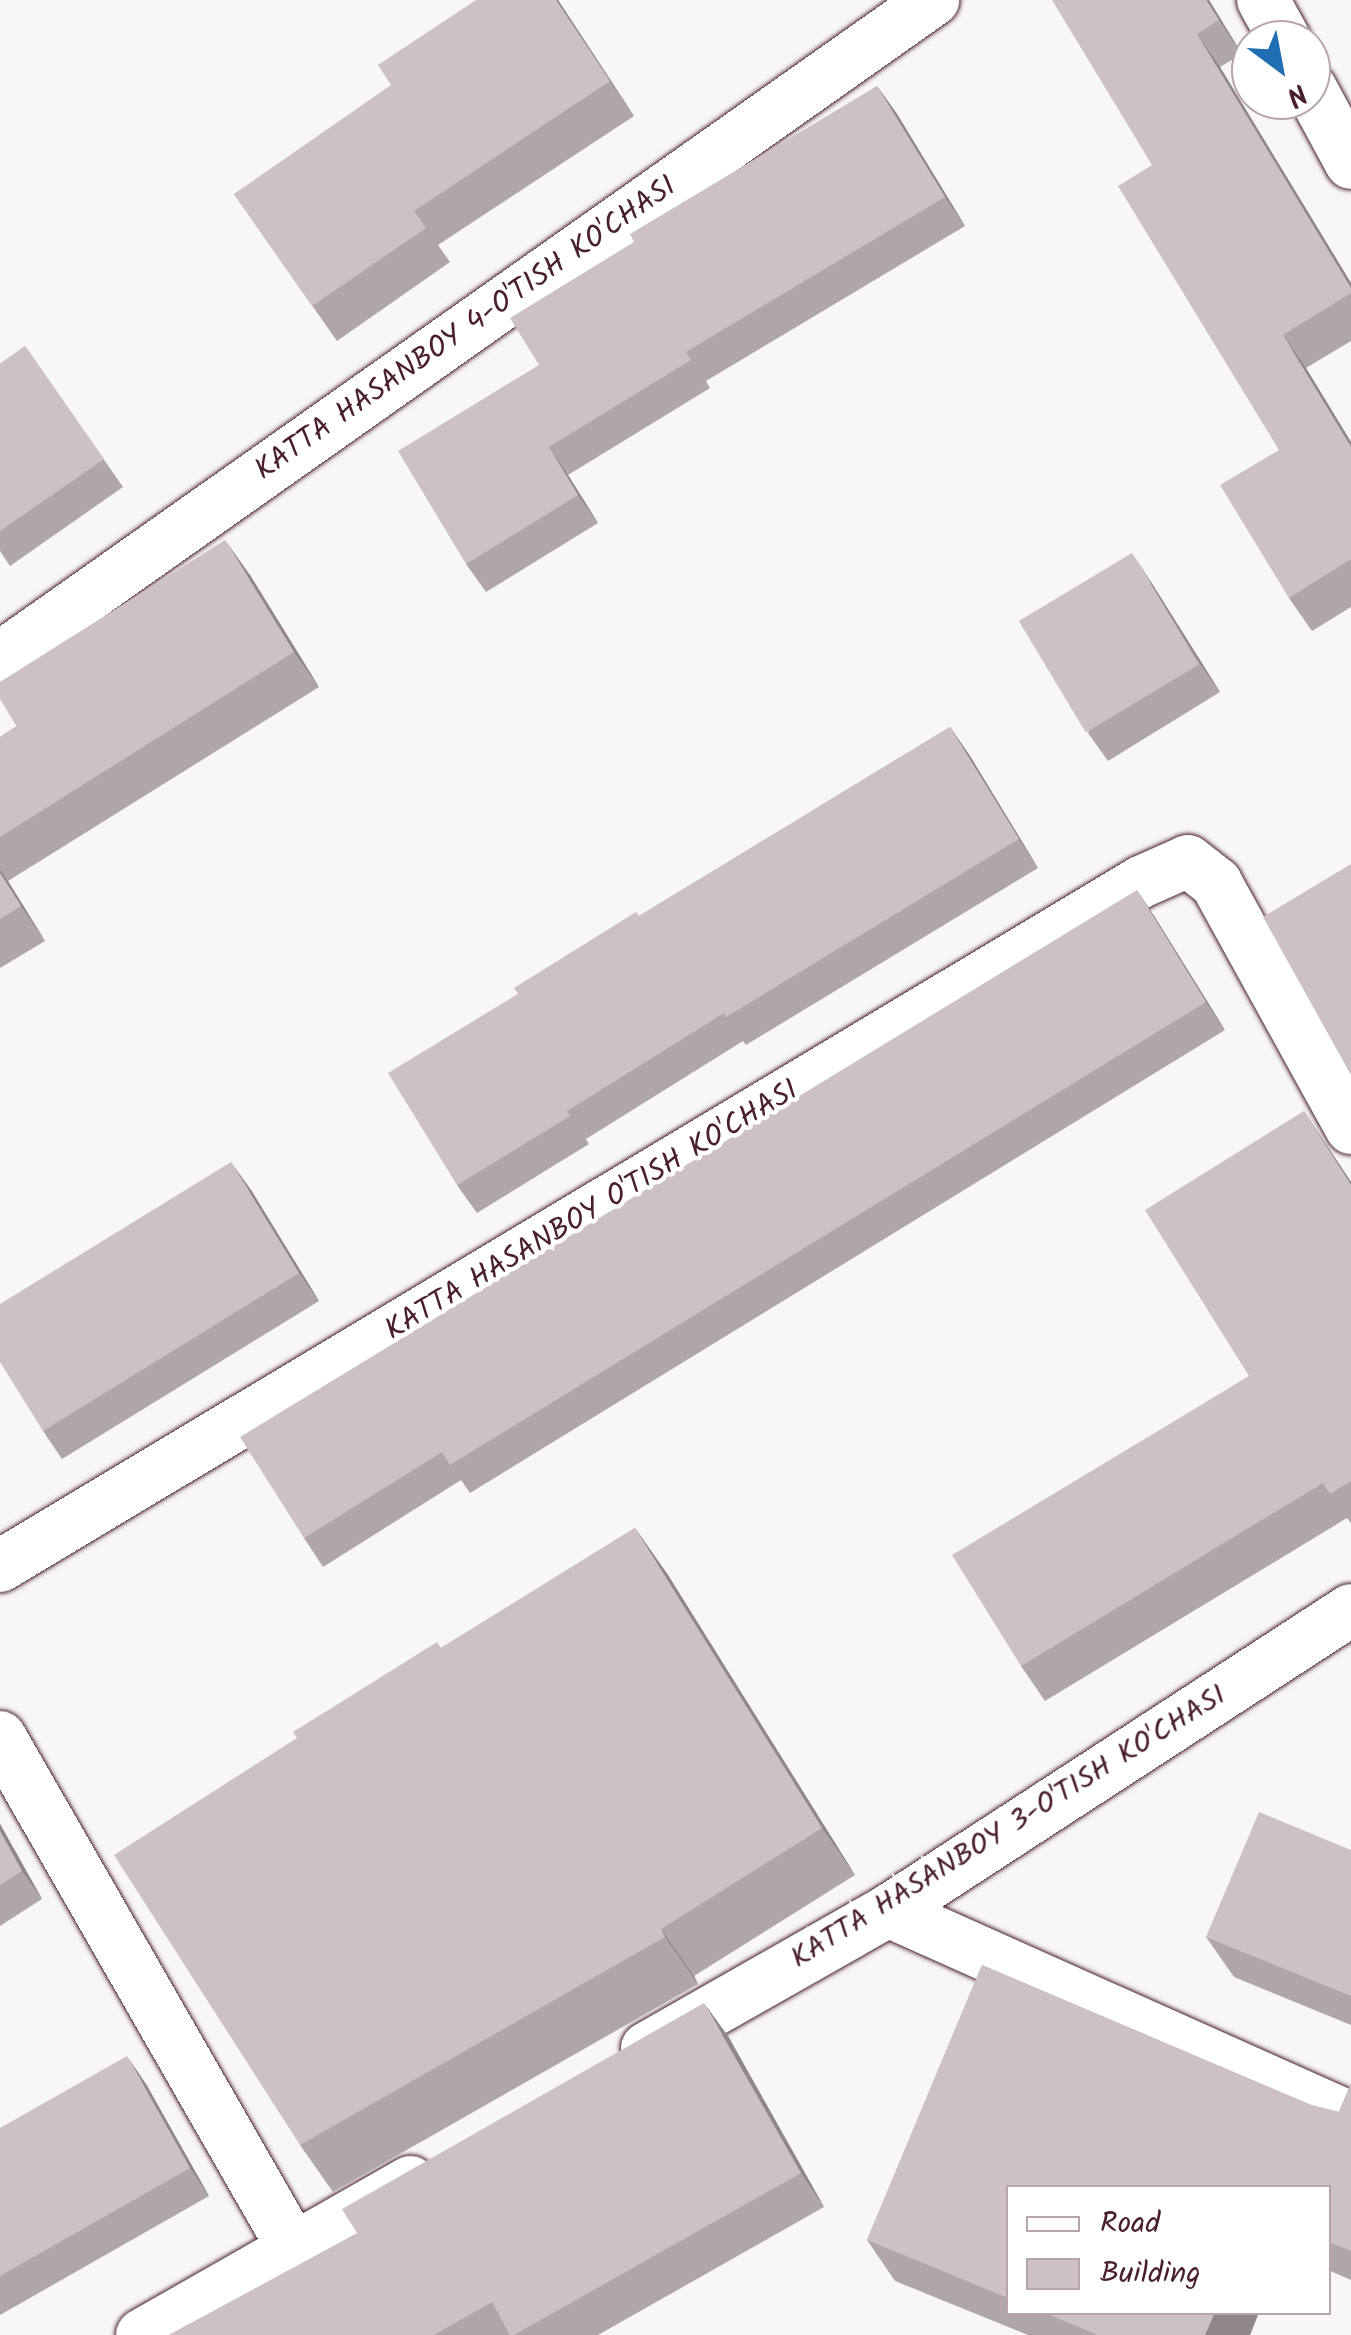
<!DOCTYPE html>
<style>
body{margin:0}
#map{position:relative;width:1351px;height:2335px;overflow:hidden;background:#f8f6f7;font-family:Kalam,sans-serif}
div>[style]{position:absolute}
.roads{filter:drop-shadow(0 0 2px #4a1f2b) drop-shadow(0 0 2px #4a1f2b)}
.minor>*{height:52px;margin:-26px;padding:0 26px;transform-origin:26px;border-radius:26px;background:#fff}
.wall>*{inset:0;background:#b0a6a9}
.shaded-wall>*{inset:0;background:#908789}
.building>*{inset:0;background:#cdc1c4;transform-origin:0 0}
span{translate:-50% -50%;white-space:nowrap;text-align:center;line-height:1.15;-webkit-text-stroke:9px #fff;paint-order:stroke}
.street-label{font-size:30px;color:#4a1f2b}
.legend{position:absolute;left:1006px;top:2185px;width:325px;height:130px;box-sizing:border-box;background:#fff;border:2px solid #b7a5aa;margin:0;padding:12px 18px;list-style:none;font-size:30px;color:#4a1f2b}
.legend li{display:flex;align-items:center;gap:20px;height:50px}
.legend b{width:50px;border:2px solid #b7a5aa}
.north{position:absolute;left:1231px;top:20px;width:100px;height:100px;box-sizing:border-box;background:#fff;border:2px solid #b7a5aa;border-radius:50%;rotate:148deg;font-size:28px;font-weight:700;line-height:40px;text-align:center;color:#4a1f2b}
.north::after{content:'';display:block;margin:auto;width:35px;height:45px;background:#1f6fb2;clip-path:polygon(50% 0,100% 100%,50% 72%,0 100%)}
</style>
<div id="map">
<div class="roads">
<div class="minor">
<div style="left:1263px;top:0;width:46px;rotate:61.2deg"></div>
<div style="left:1311px;top:89px;width:84px;rotate:61.6deg"></div>
<div style="left:0;top:658px;width:1142px;rotate:-35.19deg"></div>
<div style="left:0;top:1566px;width:1330px;rotate:-30.94deg"></div>
<div style="left:1141px;top:882px;width:51px;rotate:-24.1deg"></div>
<div style="left:1188px;top:861px;width:36px;rotate:38deg"></div>
<div style="left:1216px;top:883px;width:280px;rotate:61.1deg"></div>
<div style="left:0;top:1737px;width:589px;rotate:60.17deg"></div>
<div style="left:888px;top:1911px;width:507px;rotate:24.09deg"></div>
<div style="left:647px;top:2048px;width:277px;rotate:-29.6deg"></div>
<div style="left:888px;top:1911px;width:552px;rotate:-33.03deg"></div>
<div style="left:142px;top:2335px;width:309px;rotate:-29.7deg"></div>
</div>
</div>
<div class="wall">
<div style="clip-path:polygon(558px 0,634px 116px,438px 245px,450px 262px,337px 341px,234px 194px)"></div>
<div style="clip-path:polygon(1209px 0,1242px 54px,1220px 67px,1351px 283px,1351px 341px,1306px 368px,1351px 442px,1351px 607px,1312px 631px,1289px 598px,1279px 450px,1152px 165px)"></div>
<div style="clip-path:polygon(877px 86px,897px 114px,965px 226px,706px 381px,710px 388px,568px 475px,598px 523px,486px 592px,466px 564px,539px 365px,634px 242px)"></div>
<div style="clip-path:polygon(25px 346px,123px 487px,10px 566px,0 551px,0 364px)"></div>
<div style="clip-path:polygon(250px 575px,319px 687px,8px 881px,45px 941px,0 968px,0 737px)"></div>
<div style="clip-path:polygon(1151px 582px,1220px 692px,1108px 761px,1088px 733px)"></div>
<div style="clip-path:polygon(950px 727px,970px 756px,1038px 868px,746px 1045px,743px 1041px,586px 1139px,589px 1144px,477px 1213px,457px 1185px,518px 994px,639px 916px)"></div>
<div style="clip-path:polygon(1137px 890px,1156px 919px,1225px 1030px,470px 1493px,461px 1480px,323px 1567px,304px 1538px)"></div>
<div style="clip-path:polygon(1304px 1111px,1351px 1182px,1351px 1523px,1347px 1518px,1045px 1701px,1021px 1666px,1249px 1376px)"></div>
<div style="clip-path:polygon(251px 1190px,319px 1301px,62px 1459px,43px 1431px)"></div>
<div style="clip-path:polygon(635px 1528px,668px 1575px,855px 1875px,694px 1976px,698px 1984px,333px 2192px,300px 2145px,441px 1648px)"></div>
<div style="clip-path:polygon(0 1824px,42px 1899px,0 1926px)"></div>
<div style="clip-path:polygon(1351px 1850px,1351px 2025px,1234px 1977px,1206px 1937px)"></div>
<div style="clip-path:polygon(982px 1965px,1311px 2105px,1339px 2112px,1351px 2083px,1351px 2280px,1328px 2270px,1328px 2188px,1008px 2188px,1008px 2312px,1259px 2312px,1250px 2335px,1028px 2335px,895px 2281px,867px 2240px)"></div>
<div style="clip-path:polygon(728px 2036px,824px 2207px,598px 2335px,169px 2335px)"></div>
<div style="clip-path:polygon(146px 2084px,209px 2196px,0 2315px,0 2128px)"></div>
</div>
<div class="shaded-wall">
<div style="clip-path:polygon(556px 0,558px 0,634px 116px,610px 81px)"></div>
<div style="clip-path:polygon(1206px 0,1209px 0,1242px 54px,1219px 20px)"></div>
<div style="clip-path:polygon(1197px 34px,1220px 67px,1351px 283px,1351px 288px)"></div>
<div style="clip-path:polygon(877px 86px,897px 114px,965px 226px,945px 197px)"></div>
<div style="clip-path:polygon(1283px 335px,1306px 368px,1351px 442px,1351px 447px)"></div>
<div style="clip-path:polygon(549px 447px,568px 475px,598px 523px,578px 495px)"></div>
<div style="clip-path:polygon(225px 540px,250px 575px,319px 687px,294px 652px)"></div>
<div style="clip-path:polygon(1132px 553px,1151px 582px,1220px 692px,1200px 664px)"></div>
<div style="clip-path:polygon(950px 727px,970px 756px,1038px 868px,1019px 839px)"></div>
<div style="clip-path:polygon(0 870px,8px 881px,45px 941px,21px 906px,0 873px)"></div>
<div style="clip-path:polygon(1137px 890px,1156px 919px,1225px 1030px,1206px 1002px)"></div>
<div style="clip-path:polygon(1304px 1111px,1351px 1182px,1351px 1185px)"></div>
<div style="clip-path:polygon(231px 1162px,251px 1190px,319px 1301px,299px 1273px)"></div>
<div style="clip-path:polygon(635px 1528px,668px 1575px,855px 1875px,822px 1828px)"></div>
<div style="clip-path:polygon(0 1824px,42px 1899px,22px 1871px,0 1831px)"></div>
<div style="clip-path:polygon(661px 1929px,694px 1976px,698px 1984px,665px 1937px)"></div>
<div style="clip-path:polygon(704px 2003px,728px 2036px,824px 2207px,801px 2173px)"></div>
<div style="clip-path:polygon(127px 2056px,146px 2084px,209px 2196px,190px 2168px)"></div>
<div style="clip-path:polygon(1215px 2312px,1259px 2312px,1250px 2335px,1205px 2335px)"></div>
</div>
<div class="building">
<div style="clip-path:polygon(476px 0,556px 0,610px 81px,414px 211px,426px 228px,312px 306px,234px 194px,391px 85px,378px 65px)"></div>
<div style="clip-path:polygon(1052px 0,1206px 0,1219px 20px,1197px 34px,1351px 288px,1351px 293px,1283px 335px,1351px 447px,1351px 559px,1289px 598px,1220px 485px,1279px 450px,1118px 186px,1152px 165px)"></div>
<div style="clip-path:polygon(877px 86px,945px 197px,686px 352px,691px 360px,549px 447px,578px 495px,466px 564px,398px 451px,539px 365px,510px 318px,634px 242px,630px 234px)"></div>
<div style="clip-path:polygon(25px 346px,104px 459px,0 531px,0 364px)"></div>
<div style="clip-path:polygon(225px 540px,294px 652px,0 837px,0 737px,17px 727px,0 699px,0 682px)"></div>
<div style="left:1132px;top:553px;width:130px;height:132px;rotate:59deg"></div>
<div style="clip-path:polygon(950px 727px,1019px 839px,726px 1017px,724px 1013px,567px 1111px,570px 1116px,457px 1185px,388px 1073px,518px 994px,514px 988px,636px 912px,639px 916px)"></div>
<div style="clip-path:polygon(1351px 864px,1351px 1075px,1263px 917px)"></div>
<div style="clip-path:polygon(0 873px,21px 906px,0 919px)"></div>
<div style="clip-path:polygon(1137px 890px,1206px 1002px,450px 1465px,442px 1452px,304px 1538px,240px 1437px)"></div>
<div style="clip-path:polygon(1304px 1111px,1351px 1185px,1351px 1481px,1330px 1494px,1323px 1483px,1021px 1666px,952px 1555px,1249px 1376px,1145px 1210px)"></div>
<div style="clip-path:polygon(231px 1162px,299px 1273px,43px 1431px,0 1362px,0 1304px)"></div>
<div style="clip-path:polygon(635px 1528px,822px 1828px,661px 1929px,665px 1937px,300px 2145px,114px 1855px,297px 1738px,293px 1732px,437px 1642px,441px 1648px)"></div>
<div style="clip-path:polygon(1259px 1812px,1351px 1850px,1351px 1996px,1206px 1937px)"></div>
<div style="clip-path:polygon(0 1831px,22px 1871px,0 1885px)"></div>
<div style="clip-path:polygon(982px 1965px,1311px 2105px,1339px 2112px,1351px 2083px,1351px 2251px,1328px 2242px,1328px 2188px,1008px 2188px,1008px 2298px,867px 2240px)"></div>
<div style="clip-path:polygon(704px 2003px,801px 2173px,514px 2335px,510px 2335px,492px 2302px,434px 2335px,169px 2335px,357px 2233px,342px 2209px)"></div>
<div style="clip-path:polygon(127px 2056px,190px 2168px,0 2276px,0 2128px)"></div>
<div style="clip-path:polygon(1043px 2312px,1215px 2312px,1205px 2335px,1098px 2335px)"></div>
</div>
<div class="street-label">
<span style="left:466px;top:329px;rotate:-35deg">KATTA HASANBOY 4-O'TISH KO'CHASI</span>
<span style="left:592px;top:1211px;rotate:-31deg">KATTA HASANBOY O'TISH KO'CHASI</span>
<span style="left:1009px;top:1828px;rotate:-32deg">KATTA HASANBOY 3-O'TISH KO'CHASI</span>
</div>
<ul class="legend">
<li><b style="height:12px;background:#fff"></b>Road</li>
<li><b style="height:28px;background:#cdc1c4"></b>Building</li>
</ul>
<div class="north">N</div>
</div>
